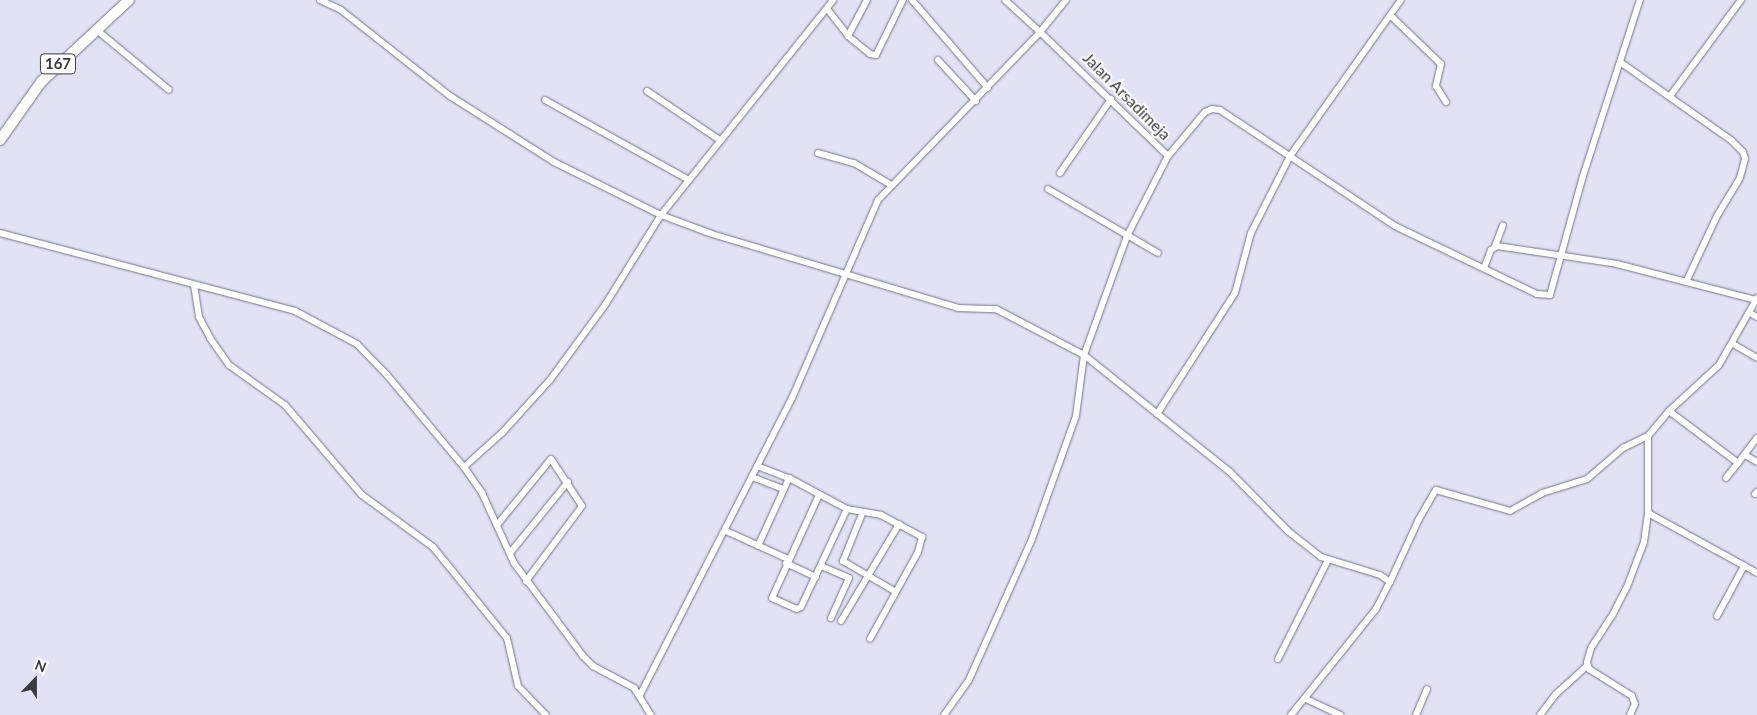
<!DOCTYPE html>
<style>
body{margin:0}
#map{position:relative;width:1757px;height:715px;overflow:hidden;background:#e1e3f5;font-family:Lato,sans-serif}
div>[style]{position:absolute}
.roads{filter:drop-shadow(0 0 1px #747686) drop-shadow(0 0 1px #747686)}
.street>*{height:6px;margin:-3px;padding:0 3px;transform-origin:3px;border-radius:3px;background:#fff}
.primary>*{height:10px;margin:-5px;padding:0 5px;transform-origin:5px;border-radius:5px;background:#fff}
span{translate:-50% -50%;white-space:nowrap;text-align:center;line-height:1.15;-webkit-text-stroke:4px #fff;paint-order:stroke}
.shield-label span{padding:1px 4px;background:#fff;border:1px solid;border-radius:4px;-webkit-text-stroke-width:0}
.shield-label{font-size:15px;color:#393a41;font-weight:700}
.street-label{font-size:16px;color:#393a41}
.north{position:absolute;left:10px;top:655px;width:50px;height:50px;-webkit-text-stroke:4px #fff;paint-order:stroke;rotate:22deg;font-size:14px;font-weight:700;line-height:20px;text-align:center;color:#393a41}
.north::after{content:'';display:block;margin:auto;width:18px;height:22px;background:#393a41;clip-path:polygon(50% 0,100% 100%,50% 72%,0 100%)}
</style>
<div id="map">
<div class="roads">
<div class="street">
<div style="left:320px;top:0;width:23px;rotate:25deg"></div>
<div style="left:341px;top:10px;width:139px;rotate:38.3deg"></div>
<div style="left:450px;top:96px;width:123px;rotate:32.4deg"></div>
<div style="left:554px;top:162px;width:119px;rotate:26.4deg"></div>
<div style="left:661px;top:215px;width:54px;rotate:20.4deg"></div>
<div style="left:712px;top:234px;width:257px;rotate:16.7deg"></div>
<div style="left:958px;top:308px;width:38px;rotate:2deg"></div>
<div style="left:996px;top:309px;width:99px;rotate:27.6deg"></div>
<div style="left:1084px;top:355px;width:62px;rotate:97.5deg"></div>
<div style="left:1076px;top:416px;width:131px;rotate:109.7deg"></div>
<div style="left:1032px;top:539px;width:154px;rotate:114.1deg"></div>
<div style="left:969px;top:680px;width:43px;rotate:125.5deg"></div>
<div style="left:912px;top:0;width:116px;rotate:49.2deg"></div>
<div style="left:1066px;top:0;width:41px;rotate:129.1deg"></div>
<div style="left:1040px;top:32px;width:178px;rotate:44.1deg"></div>
<div style="left:828px;top:10px;width:33px;rotate:52deg"></div>
<div style="left:848px;top:36px;width:28px;rotate:39deg"></div>
<div style="left:870px;top:54px;width:6px;rotate:9deg"></div>
<div style="left:876px;top:55px;width:61px;rotate:-63.9deg"></div>
<div style="left:1390px;top:15px;width:71px;rotate:43.9deg"></div>
<div style="left:1441px;top:64px;width:23px;rotate:103deg"></div>
<div style="left:1436px;top:86px;width:19px;rotate:58deg"></div>
<div style="left:98px;top:31px;width:92px;rotate:39.7deg"></div>
<div style="left:848px;top:36px;width:41px;rotate:-62.2deg"></div>
<div style="left:938px;top:60px;width:56px;rotate:47.2deg"></div>
<div style="left:1620px;top:62px;width:136px;rotate:35.1deg"></div>
<div style="left:1731px;top:140px;width:17px;rotate:45deg"></div>
<div style="left:1743px;top:152px;width:7px;rotate:74deg"></div>
<div style="left:1745px;top:159px;width:20px;rotate:105deg"></div>
<div style="left:1740px;top:178px;width:44px;rotate:121.2deg"></div>
<div style="left:1717px;top:216px;width:71px;rotate:115.1deg"></div>
<div style="left:647px;top:91px;width:89px;rotate:34deg"></div>
<div style="left:1670px;top:96px;width:119px;rotate:-53.5deg"></div>
<div style="left:545px;top:100px;width:165px;rotate:29.1deg"></div>
<div style="left:818px;top:153px;width:37px;rotate:16deg"></div>
<div style="left:854px;top:163px;width:43px;rotate:30.7deg"></div>
<div style="left:1060px;top:173px;width:90px;rotate:-55.4deg"></div>
<div style="left:1048px;top:189px;width:127px;rotate:30.2deg"></div>
<div style="left:0;top:233px;width:305px;rotate:14.8deg"></div>
<div style="left:295px;top:311px;width:70px;rotate:28deg"></div>
<div style="left:357px;top:344px;width:43px;rotate:45.9deg"></div>
<div style="left:387px;top:375px;width:120px;rotate:50.1deg"></div>
<div style="left:464px;top:467px;width:32px;rotate:55deg"></div>
<div style="left:482px;top:493px;width:77px;rotate:65.4deg"></div>
<div style="left:514px;top:563px;width:116px;rotate:53.4deg"></div>
<div style="left:583px;top:656px;width:14px;rotate:45deg"></div>
<div style="left:593px;top:666px;width:47px;rotate:28.2deg"></div>
<div style="left:634px;top:688px;width:32px;rotate:58deg"></div>
<div style="left:1495px;top:246px;width:22px;rotate:-69deg"></div>
<div style="left:1484px;top:268px;width:19px;rotate:-69deg"></div>
<div style="left:1491px;top:250px;width:7px;rotate:-34deg"></div>
<div style="left:1497px;top:246px;width:121px;rotate:8.5deg"></div>
<div style="left:1617px;top:264px;width:144px;rotate:14.5deg"></div>
<div style="left:194px;top:285px;width:32px;rotate:81deg"></div>
<div style="left:199px;top:317px;width:24px;rotate:62deg"></div>
<div style="left:210px;top:338px;width:33px;rotate:55deg"></div>
<div style="left:229px;top:365px;width:69px;rotate:35.5deg"></div>
<div style="left:285px;top:405px;width:118px;rotate:49.5deg"></div>
<div style="left:362px;top:495px;width:88px;rotate:36.2deg"></div>
<div style="left:433px;top:547px;width:117px;rotate:50.9deg"></div>
<div style="left:507px;top:638px;width:49px;rotate:77.1deg"></div>
<div style="left:518px;top:686px;width:40px;rotate:46deg"></div>
<div style="left:1750px;top:313px;width:8px;rotate:30deg"></div>
<div style="left:1733px;top:344px;width:28px;rotate:30deg"></div>
<div style="left:1669px;top:411px;width:86px;rotate:37deg"></div>
<div style="left:1738px;top:463px;width:31px;rotate:-53deg"></div>
<div style="left:1157px;top:414px;width:144px;rotate:-57.2deg"></div>
<div style="left:1235px;top:293px;width:62px;rotate:-75.1deg"></div>
<div style="left:1251px;top:233px;width:86px;rotate:-63.1deg"></div>
<div style="left:1290px;top:156px;width:191px;rotate:-54.6deg"></div>
<div style="left:1745px;top:455px;width:14px;rotate:30deg"></div>
<div style="left:757px;top:466px;width:34px;rotate:21deg"></div>
<div style="left:789px;top:478px;width:66px;rotate:28.1deg"></div>
<div style="left:847px;top:509px;width:35px;rotate:10deg"></div>
<div style="left:881px;top:515px;width:47px;rotate:28.2deg"></div>
<div style="left:922px;top:537px;width:16px;rotate:105deg"></div>
<div style="left:918px;top:552px;width:99px;rotate:118.9deg"></div>
<div style="left:464px;top:467px;width:52px;rotate:-41.9deg"></div>
<div style="left:503px;top:432px;width:70px;rotate:-47.9deg"></div>
<div style="left:550px;top:380px;width:93px;rotate:-53.7deg"></div>
<div style="left:605px;top:305px;width:106px;rotate:-58.1deg"></div>
<div style="left:661px;top:215px;width:275px;rotate:-51.3deg"></div>
<div style="left:752px;top:477px;width:34px;rotate:21deg"></div>
<div style="left:1726px;top:478px;width:19px;rotate:-51deg"></div>
<div style="left:1755px;top:494px;width:3px;rotate:-45deg"></div>
<div style="left:819px;top:495px;width:113px;rotate:114.5deg"></div>
<div style="left:772px;top:598px;width:27px;rotate:24deg"></div>
<div style="left:797px;top:609px;width:4px;rotate:-27deg"></div>
<div style="left:801px;top:607px;width:108px;rotate:-64.9deg"></div>
<div style="left:1648px;top:513px;width:124px;rotate:28.8deg"></div>
<div style="left:862px;top:514px;width:51px;rotate:112deg"></div>
<div style="left:843px;top:561px;width:61px;rotate:30.3deg"></div>
<div style="left:497px;top:525px;width:85px;rotate:-50.7deg"></div>
<div style="left:551px;top:459px;width:56px;rotate:56.6deg"></div>
<div style="left:582px;top:506px;width:94px;rotate:126.7deg"></div>
<div style="left:726px;top:531px;width:68px;rotate:24.3deg"></div>
<div style="left:758px;top:546px;width:75px;rotate:-65.5deg"></div>
<div style="left:510px;top:553px;width:92px;rotate:-50.8deg"></div>
<div style="left:786px;top:563px;width:33px;rotate:25deg"></div>
<div style="left:821px;top:566px;width:30px;rotate:23deg"></div>
<div style="left:849px;top:578px;width:44px;rotate:114.2deg"></div>
<div style="left:1390px;top:582px;width:69px;rotate:-65.3deg"></div>
<div style="left:1419px;top:519px;width:34px;rotate:-60deg"></div>
<div style="left:1436px;top:490px;width:77px;rotate:15.8deg"></div>
<div style="left:1510px;top:511px;width:37px;rotate:-29deg"></div>
<div style="left:1542px;top:493px;width:47px;rotate:-17.3deg"></div>
<div style="left:1587px;top:479px;width:48px;rotate:-40.7deg"></div>
<div style="left:1623px;top:448px;width:28px;rotate:-26deg"></div>
<div style="left:1717px;top:616px;width:57px;rotate:-61.6deg"></div>
<div style="left:841px;top:621px;width:113px;rotate:-59.1deg"></div>
<div style="left:1278px;top:659px;width:111px;rotate:-63.2deg"></div>
<div style="left:640px;top:695px;width:334px;rotate:-62.9deg"></div>
<div style="left:792px;top:398px;width:216px;rotate:-66.5deg"></div>
<div style="left:878px;top:200px;width:233px;rotate:-46deg"></div>
<div style="left:1040px;top:32px;width:47px;rotate:-137.6deg"></div>
<div style="left:1306px;top:699px;width:38px;rotate:25deg"></div>
<div style="left:1291px;top:715px;width:136px;rotate:-51.3deg"></div>
<div style="left:1376px;top:609px;width:30px;rotate:-63deg"></div>
<div style="left:1390px;top:582px;width:12px;rotate:-145deg"></div>
<div style="left:1380px;top:575px;width:62px;rotate:-163deg"></div>
<div style="left:1321px;top:557px;width:42px;rotate:-141.8deg"></div>
<div style="left:1288px;top:531px;width:83px;rotate:-134.5deg"></div>
<div style="left:1230px;top:472px;width:187px;rotate:-141.3deg"></div>
<div style="left:1084px;top:355px;width:127px;rotate:-70.1deg"></div>
<div style="left:1127px;top:236px;width:90px;rotate:-62.9deg"></div>
<div style="left:1168px;top:156px;width:57px;rotate:-49.9deg"></div>
<div style="left:1205px;top:112px;width:8px;rotate:-23deg"></div>
<div style="left:1212px;top:109px;width:8px;rotate:7deg"></div>
<div style="left:1220px;top:110px;width:210px;rotate:33.5deg"></div>
<div style="left:1395px;top:226px;width:157px;rotate:25.6deg"></div>
<div style="left:1537px;top:294px;width:13px;rotate:4deg"></div>
<div style="left:1550px;top:295px;width:123px;rotate:-74.5deg"></div>
<div style="left:1583px;top:176px;width:185px;rotate:-72.1deg"></div>
<div style="left:1416px;top:715px;width:28px;rotate:-67deg"></div>
<div style="left:1540px;top:715px;width:26px;rotate:-53deg"></div>
<div style="left:1556px;top:694px;width:42px;rotate:-42.1deg"></div>
<div style="left:1630px;top:715px;width:12px;rotate:-66deg"></div>
<div style="left:1635px;top:704px;width:9px;rotate:-111deg"></div>
<div style="left:1632px;top:696px;width:51px;rotate:-147.9deg"></div>
<div style="left:1589px;top:669px;width:7px;rotate:-106deg"></div>
<div style="left:1587px;top:662px;width:15px;rotate:-74deg"></div>
<div style="left:1591px;top:648px;width:38px;rotate:-57deg"></div>
<div style="left:1612px;top:616px;width:33px;rotate:-63deg"></div>
<div style="left:1627px;top:587px;width:48px;rotate:-69.3deg"></div>
<div style="left:1644px;top:542px;width:29px;rotate:-82deg"></div>
<div style="left:1648px;top:513px;width:77px;rotate:-90deg"></div>
<div style="left:1648px;top:436px;width:33px;rotate:-50deg"></div>
<div style="left:1669px;top:411px;width:68px;rotate:-42.6deg"></div>
<div style="left:1719px;top:365px;width:77px;rotate:-60.4deg"></div>
</div>
<div class="primary">
<div style="left:0;top:140px;width:71px;rotate:-54.7deg"></div>
<div style="left:41px;top:82px;width:120px;rotate:-43deg"></div>
</div>
</div>
<div class="shield-label">
<span style="left:58px;top:64px">167</span>
</div>
<div class="street-label">
<span style="left:1127px;top:96px;rotate:45deg">Jalan Arsadimeja</span>
</div>
<div class="north">N</div>
</div>
